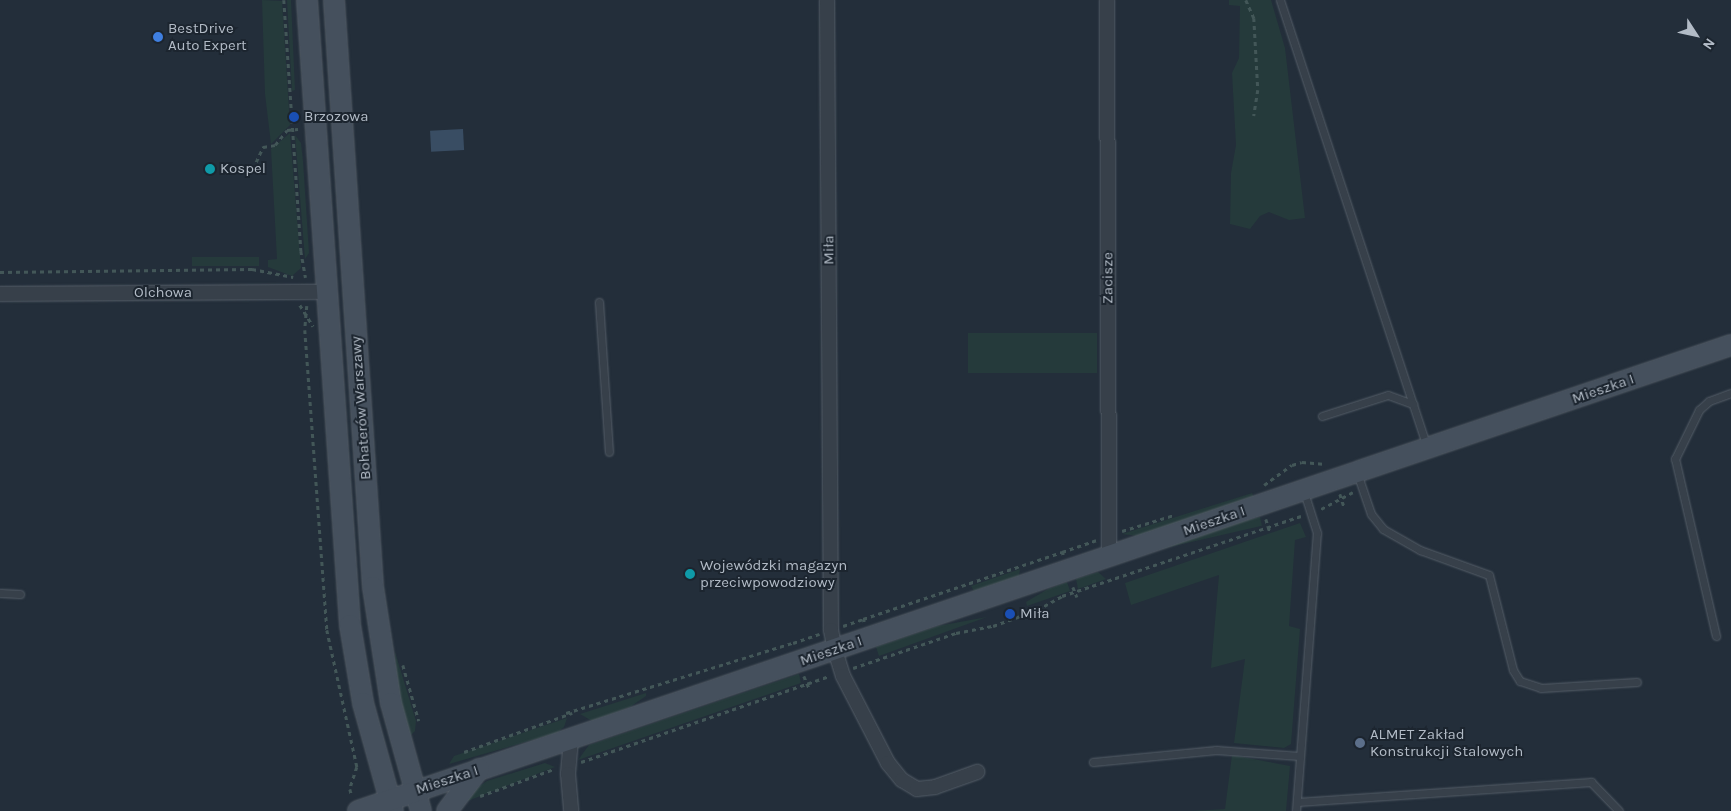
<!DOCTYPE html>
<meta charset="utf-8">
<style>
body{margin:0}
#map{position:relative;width:1731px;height:811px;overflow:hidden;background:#232e3a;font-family:Karla,sans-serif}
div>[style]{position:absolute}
.green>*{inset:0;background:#253a3b;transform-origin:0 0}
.water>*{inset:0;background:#394d63;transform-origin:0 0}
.path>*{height:2.5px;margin-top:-1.25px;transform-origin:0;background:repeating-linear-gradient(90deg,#435758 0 4px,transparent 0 8px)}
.roads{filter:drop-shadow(0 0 1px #555e68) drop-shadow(0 0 1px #555e68)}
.lane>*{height:7px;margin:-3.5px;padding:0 3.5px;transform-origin:3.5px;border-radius:3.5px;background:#37404a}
.street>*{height:14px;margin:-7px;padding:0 7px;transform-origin:7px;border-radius:7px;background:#37404a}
.secondary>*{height:20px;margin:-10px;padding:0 10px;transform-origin:10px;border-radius:10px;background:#45505d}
.dots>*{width:14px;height:14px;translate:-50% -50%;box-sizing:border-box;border:2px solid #1c252f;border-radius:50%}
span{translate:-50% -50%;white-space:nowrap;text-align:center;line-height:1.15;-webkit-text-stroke:4px #1c252f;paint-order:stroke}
.poi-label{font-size:15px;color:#b2bbc6}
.left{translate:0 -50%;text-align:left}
.street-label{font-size:15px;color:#b2bbc6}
.north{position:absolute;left:1671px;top:10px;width:50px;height:50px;-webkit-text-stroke:4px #1c252f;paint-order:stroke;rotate:125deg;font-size:14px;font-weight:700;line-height:20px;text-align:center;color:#b2bbc6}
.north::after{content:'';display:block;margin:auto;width:18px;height:22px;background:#b2bbc6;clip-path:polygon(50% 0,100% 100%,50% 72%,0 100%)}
</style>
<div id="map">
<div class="green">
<div style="clip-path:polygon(262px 0,282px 1px,290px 125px,271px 144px,265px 94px)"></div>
<div style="clip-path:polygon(287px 0,291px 0,295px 90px,292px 91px)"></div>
<div style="clip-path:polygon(1229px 0,1271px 0,1285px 48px,1305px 218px,1289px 220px,1269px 212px,1260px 216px,1250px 229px,1230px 224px,1231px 173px,1236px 145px,1232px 73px,1239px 58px,1240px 6px,1229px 5px)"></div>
<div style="clip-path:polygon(290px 133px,301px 268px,292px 276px,268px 267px,268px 260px,277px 259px,271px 149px)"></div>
<div style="clip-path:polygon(295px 135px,301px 143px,303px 161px,309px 253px,305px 259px)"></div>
<div style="left:259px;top:257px;width:9px;height:67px;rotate:90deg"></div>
<div style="left:968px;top:333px;width:129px;height:40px"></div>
<div style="clip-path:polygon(1252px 493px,1254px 497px,1137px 536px,1122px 534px)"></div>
<div style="left:1260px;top:517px;width:9px;height:146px;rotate:77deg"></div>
<div style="clip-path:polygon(1300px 523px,1306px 537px,1295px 540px,1289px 626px,1300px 629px,1291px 744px,1284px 748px,1234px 743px,1245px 659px,1211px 668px,1219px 575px,1131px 605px,1125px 583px)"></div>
<div style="clip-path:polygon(1020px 569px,1019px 576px,974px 591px,971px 586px)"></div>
<div style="clip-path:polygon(1098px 572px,1106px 579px,1078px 589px,1076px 579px)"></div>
<div style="clip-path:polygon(1067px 582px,1070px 591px,1027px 606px,1026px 602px,1048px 589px)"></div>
<div style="clip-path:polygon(987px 617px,879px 656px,876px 647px,938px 626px)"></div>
<div style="clip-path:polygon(395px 652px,416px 721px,415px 731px,409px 737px,397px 700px)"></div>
<div style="clip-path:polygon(799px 674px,801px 683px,578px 760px,589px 745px)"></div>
<div style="clip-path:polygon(646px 693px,646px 696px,630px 707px,592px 721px,580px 714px)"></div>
<div style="clip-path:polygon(567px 718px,564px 727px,557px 733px,449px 764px,454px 756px)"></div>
<div style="clip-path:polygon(1232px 755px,1290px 766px,1286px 811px,1191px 811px,1225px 809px)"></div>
<div style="clip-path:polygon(545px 763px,555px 767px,465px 802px,474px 790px,487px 781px)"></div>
</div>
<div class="water">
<div style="left:463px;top:129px;width:21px;height:33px;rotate:87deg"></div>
</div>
<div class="path">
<div style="left:284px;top:0;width:252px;rotate:86.1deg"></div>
<div style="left:301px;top:251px;width:27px;rotate:80deg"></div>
<div style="left:1246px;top:0;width:20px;rotate:66deg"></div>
<div style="left:1254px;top:18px;width:72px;rotate:86.8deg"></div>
<div style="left:1258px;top:90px;width:26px;rotate:99deg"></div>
<div style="left:256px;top:162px;width:17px;rotate:-65deg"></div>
<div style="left:263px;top:147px;width:12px;rotate:-9deg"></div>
<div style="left:275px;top:145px;width:19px;rotate:-51deg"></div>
<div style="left:287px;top:130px;width:11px;rotate:-5deg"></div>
<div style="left:0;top:272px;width:252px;rotate:-0.7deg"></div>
<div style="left:252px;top:269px;width:42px;rotate:11deg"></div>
<div style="left:300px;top:305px;width:25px;rotate:58deg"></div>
<div style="left:307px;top:306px;width:24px;rotate:95deg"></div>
<div style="left:305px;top:330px;width:301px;rotate:85.8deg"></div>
<div style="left:327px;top:630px;width:140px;rotate:77.6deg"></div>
<div style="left:357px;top:767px;width:23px;rotate:108deg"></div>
<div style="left:350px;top:789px;width:7px;rotate:74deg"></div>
<div style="left:1264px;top:485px;width:34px;rotate:-36deg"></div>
<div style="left:1292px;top:465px;width:10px;rotate:-17deg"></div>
<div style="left:1302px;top:462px;width:24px;rotate:5deg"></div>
<div style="left:1340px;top:494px;width:13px;rotate:72deg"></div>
<div style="left:1321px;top:509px;width:36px;rotate:-28deg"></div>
<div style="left:1266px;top:519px;width:14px;rotate:73deg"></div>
<div style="left:1122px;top:531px;width:54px;rotate:-17.1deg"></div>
<div style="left:1063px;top:555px;width:3px;rotate:-108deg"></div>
<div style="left:1062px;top:552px;width:36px;rotate:-19deg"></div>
<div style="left:1073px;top:587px;width:11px;rotate:68deg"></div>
<div style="left:864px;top:622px;width:3px;rotate:-108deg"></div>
<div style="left:863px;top:619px;width:210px;rotate:-18.6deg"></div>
<div style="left:843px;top:626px;width:21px;rotate:-19deg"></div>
<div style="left:793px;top:643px;width:28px;rotate:-19deg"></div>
<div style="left:403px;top:665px;width:58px;rotate:74.1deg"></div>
<div style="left:853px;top:668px;width:109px;rotate:-18.8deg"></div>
<div style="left:956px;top:633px;width:38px;rotate:-11deg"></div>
<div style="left:993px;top:626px;width:47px;rotate:-20deg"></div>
<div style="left:1037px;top:610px;width:29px;rotate:-29deg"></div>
<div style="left:1062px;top:596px;width:252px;rotate:-18.5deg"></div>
<div style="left:804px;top:676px;width:13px;rotate:67deg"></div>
<div style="left:566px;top:713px;width:237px;rotate:-17.2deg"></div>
<div style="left:464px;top:752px;width:115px;rotate:-19.9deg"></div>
<div style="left:581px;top:762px;width:262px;rotate:-19.1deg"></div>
<div style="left:480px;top:796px;width:79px;rotate:-20deg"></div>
</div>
<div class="roads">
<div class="lane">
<div style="left:1280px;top:0;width:470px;rotate:71.8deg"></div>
<div style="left:599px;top:302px;width:150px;rotate:86.2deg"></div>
<div style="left:1322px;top:416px;width:69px;rotate:-17.7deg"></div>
<div style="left:1388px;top:395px;width:27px;rotate:20deg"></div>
<div style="left:1357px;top:473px;width:43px;rotate:71.1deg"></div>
<div style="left:1371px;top:514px;width:19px;rotate:51deg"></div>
<div style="left:1383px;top:529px;width:43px;rotate:29.6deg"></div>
<div style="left:1420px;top:550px;width:73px;rotate:19.9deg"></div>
<div style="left:1489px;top:575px;width:98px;rotate:75.8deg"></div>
<div style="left:1513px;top:670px;width:13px;rotate:58deg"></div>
<div style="left:1520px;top:681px;width:22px;rotate:18deg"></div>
<div style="left:1541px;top:688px;width:96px;rotate:-3.6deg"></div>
<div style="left:0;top:593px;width:20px;rotate:3deg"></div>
<div style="left:1716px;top:636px;width:182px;rotate:-103deg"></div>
<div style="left:1675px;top:459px;width:55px;rotate:-63.9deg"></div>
<div style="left:1699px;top:410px;width:13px;rotate:-42deg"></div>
<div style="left:1709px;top:401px;width:23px;rotate:-20deg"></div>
<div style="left:1093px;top:762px;width:124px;rotate:-5.6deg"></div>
<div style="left:1216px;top:750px;width:84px;rotate:4.1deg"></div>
<div style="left:1297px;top:802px;width:295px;rotate:-3.9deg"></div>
<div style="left:1591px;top:782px;width:40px;rotate:46deg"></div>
<div style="left:1296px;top:811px;width:279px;rotate:-85.7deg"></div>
<div style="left:1317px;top:533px;width:43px;rotate:-107.6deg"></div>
</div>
<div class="street">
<div style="left:827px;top:0;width:630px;rotate:89.64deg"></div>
<div style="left:831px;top:630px;width:20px;rotate:79deg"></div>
<div style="left:835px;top:650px;width:27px;rotate:73deg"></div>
<div style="left:843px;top:676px;width:98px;rotate:62.7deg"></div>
<div style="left:888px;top:763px;width:22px;rotate:51deg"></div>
<div style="left:902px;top:780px;width:17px;rotate:31deg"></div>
<div style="left:917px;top:789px;width:18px;rotate:-6deg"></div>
<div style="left:935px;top:787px;width:45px;rotate:-19.7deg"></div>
<div style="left:1107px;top:0;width:557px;rotate:89.79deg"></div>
<div style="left:0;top:294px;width:326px;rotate:-0.4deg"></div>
<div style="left:571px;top:739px;width:35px;rotate:95deg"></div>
<div style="left:568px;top:774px;width:37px;rotate:85deg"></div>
</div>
<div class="secondary">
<div style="left:307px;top:0;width:626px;rotate:86.06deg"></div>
<div style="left:350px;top:625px;width:79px;rotate:80.5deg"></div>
<div style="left:363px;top:703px;width:112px;rotate:74.5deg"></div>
<div style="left:334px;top:0;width:588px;rotate:86.2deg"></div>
<div style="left:373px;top:587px;width:117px;rotate:81.2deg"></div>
<div style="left:391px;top:703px;width:112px;rotate:74.5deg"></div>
<div style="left:358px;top:811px;width:1450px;rotate:-18.75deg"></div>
<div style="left:447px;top:811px;width:53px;rotate:-52.7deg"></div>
</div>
</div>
<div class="dots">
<div style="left:158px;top:37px;background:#3f7fe0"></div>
<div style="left:294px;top:117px;background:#1a4fb4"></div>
<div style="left:210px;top:169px;background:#0f9aa8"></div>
<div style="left:690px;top:574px;background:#0f9aa8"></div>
<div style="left:1010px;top:614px;background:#1a4fb4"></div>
<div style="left:1360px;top:743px;background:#5c6f8a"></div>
</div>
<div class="poi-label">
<span class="left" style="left:168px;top:37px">BestDrive<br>Auto Expert</span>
<span class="left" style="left:304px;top:117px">Brzozowa</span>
<span class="left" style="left:220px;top:169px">Kospel</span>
<span class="left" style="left:700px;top:574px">Wojewódzki magazyn<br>przeciwpowodziowy</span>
<span class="left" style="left:1020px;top:614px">Miła</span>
<span class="left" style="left:1370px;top:743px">ALMET Zakład<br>Konstrukcji Stalowych</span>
</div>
<div class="street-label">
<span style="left:829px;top:250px;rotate:-90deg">Miła</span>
<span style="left:1108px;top:278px;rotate:-90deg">Zacisze</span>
<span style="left:163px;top:293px">Olchowa</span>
<span style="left:1603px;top:389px;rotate:-19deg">Mieszka I</span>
<span style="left:361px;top:408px;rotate:-94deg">Bohaterów Warszawy</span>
<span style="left:1214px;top:521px;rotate:-19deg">Mieszka I</span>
<span style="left:831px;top:651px;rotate:-19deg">Mieszka I</span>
<span style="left:447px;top:780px;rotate:-18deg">Mieszka I</span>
</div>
<div class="north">N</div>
</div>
